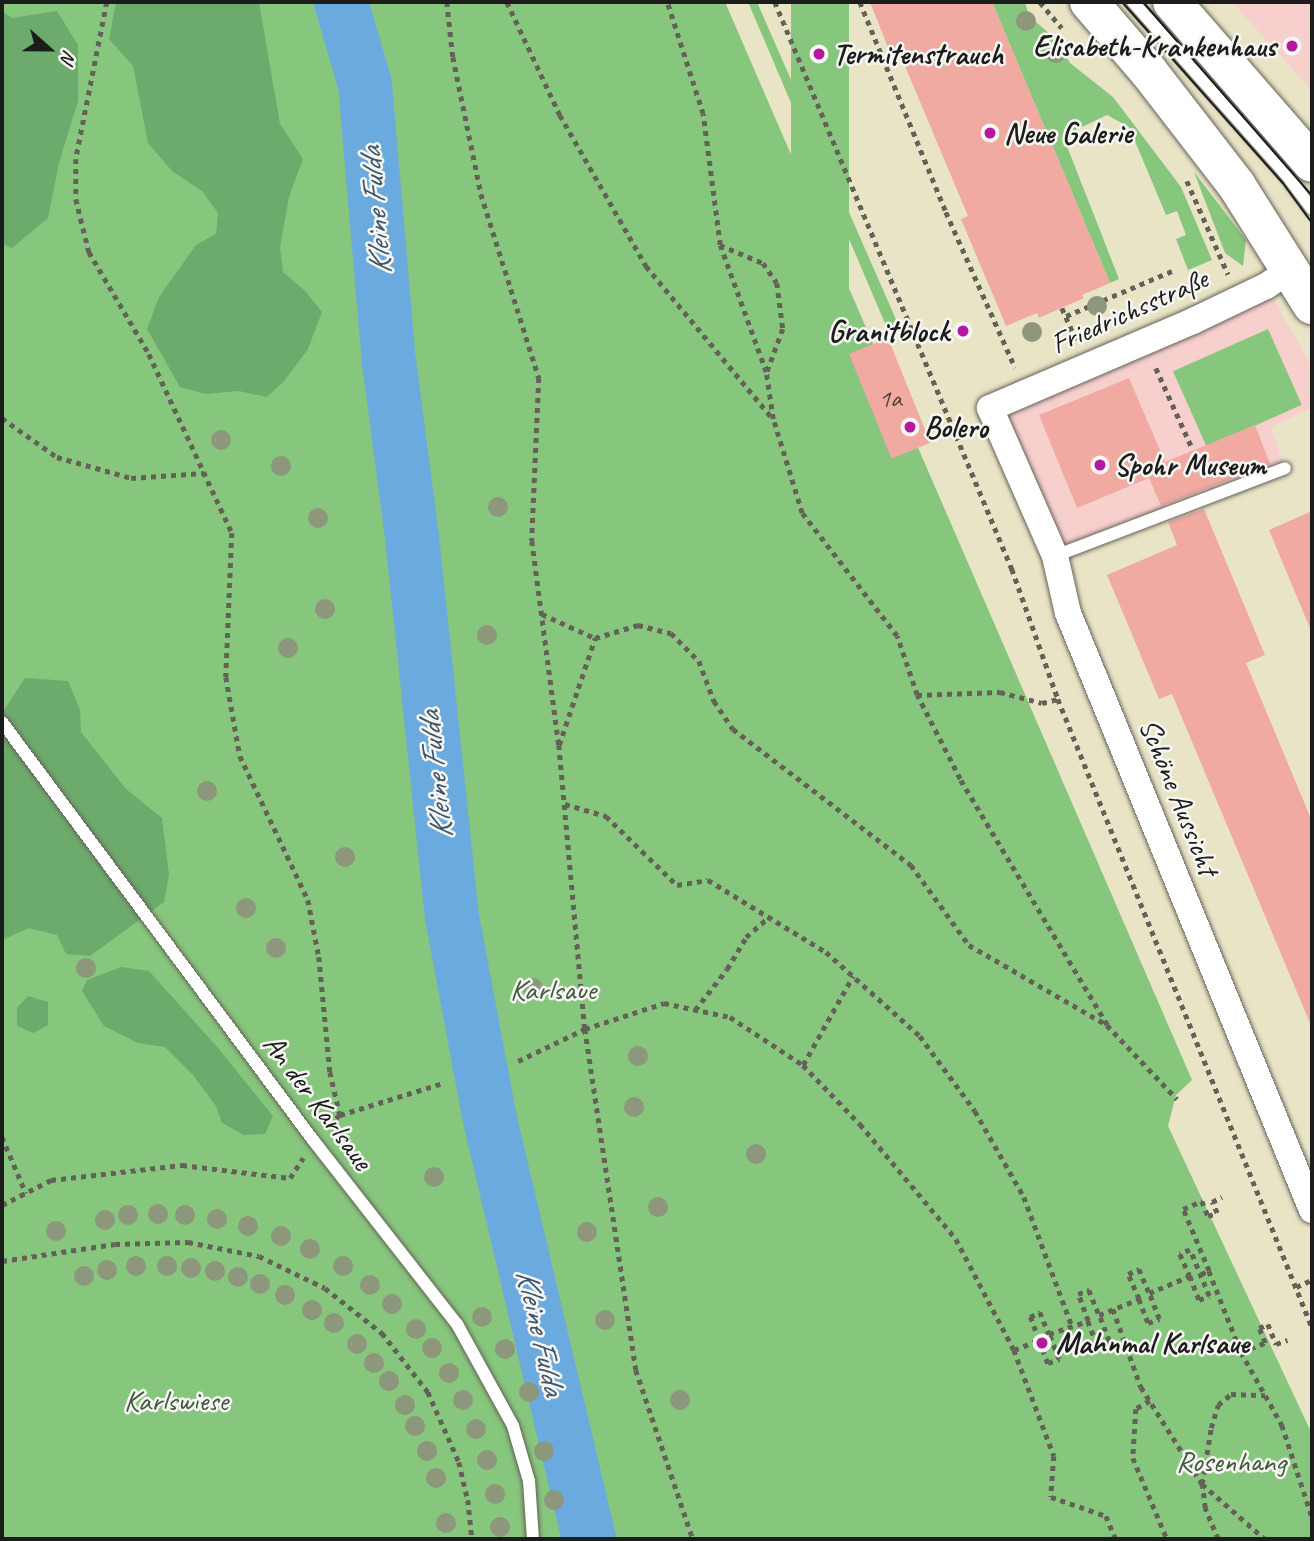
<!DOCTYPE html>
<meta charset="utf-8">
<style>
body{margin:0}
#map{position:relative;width:1314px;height:1541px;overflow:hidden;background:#eae4c7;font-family:Caveat,sans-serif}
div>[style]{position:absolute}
.built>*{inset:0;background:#f7d0ce}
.green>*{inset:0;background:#87c67d;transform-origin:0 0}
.forest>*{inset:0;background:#6dab6c}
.river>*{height:54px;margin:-27px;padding:0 27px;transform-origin:27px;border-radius:27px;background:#6baade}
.building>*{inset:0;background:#f0aaa2;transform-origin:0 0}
.path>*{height:4.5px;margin-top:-2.25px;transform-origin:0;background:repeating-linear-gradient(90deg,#646258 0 5px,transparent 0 10px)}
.roads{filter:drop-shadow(0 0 2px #646258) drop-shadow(0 0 2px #646258)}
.service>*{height:12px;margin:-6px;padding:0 6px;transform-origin:6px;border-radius:6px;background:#fff}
.minor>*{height:26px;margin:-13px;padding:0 13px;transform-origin:13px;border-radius:13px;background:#fff}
.primary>*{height:38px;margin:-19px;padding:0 19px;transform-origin:19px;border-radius:19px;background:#fff}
.tram>*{height:2px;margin:-1px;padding:0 1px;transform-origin:1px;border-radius:1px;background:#1c1c1c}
.trees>*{width:20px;height:20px;margin:-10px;border-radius:50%;background:#8d977c}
.dots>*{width:19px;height:19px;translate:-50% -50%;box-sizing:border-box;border:4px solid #f6f6f2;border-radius:50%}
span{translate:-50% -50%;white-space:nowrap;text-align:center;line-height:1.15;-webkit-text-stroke:5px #f6f6f2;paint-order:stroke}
.number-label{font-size:26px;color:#51403e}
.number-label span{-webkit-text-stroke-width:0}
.poi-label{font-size:30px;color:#1c1c1c;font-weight:700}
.right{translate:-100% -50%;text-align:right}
.left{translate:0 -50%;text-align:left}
.street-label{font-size:30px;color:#1c1c1c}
.park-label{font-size:30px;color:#41583e}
.water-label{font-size:32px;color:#3c556a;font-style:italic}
.frame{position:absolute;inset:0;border:4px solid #1c1c1c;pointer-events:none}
.north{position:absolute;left:14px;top:14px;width:70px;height:70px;-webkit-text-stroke:5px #f6f6f2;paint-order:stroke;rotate:111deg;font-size:19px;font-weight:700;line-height:28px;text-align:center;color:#1c1c1c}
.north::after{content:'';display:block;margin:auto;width:24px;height:32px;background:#1c1c1c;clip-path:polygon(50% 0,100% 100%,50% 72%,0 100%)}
</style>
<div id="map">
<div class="built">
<div style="clip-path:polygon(1232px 2px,1312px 2px,1312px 91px)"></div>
<div style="clip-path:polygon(1266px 286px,1312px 367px,1312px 408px,1271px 427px,1285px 468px,1055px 556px,990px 408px)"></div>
</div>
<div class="green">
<div style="clip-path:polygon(2px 2px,725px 2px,1192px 1080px,1176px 1095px,1168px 1126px,1312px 1434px,1312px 1539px,2px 1539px)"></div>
<div style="clip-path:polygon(748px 2px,757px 2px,898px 324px,887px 328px)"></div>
<div style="left:791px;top:2px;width:58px;height:383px"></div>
<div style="clip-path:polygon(992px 2px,1025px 2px,1029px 16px,1057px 40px,1070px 63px,1113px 97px,1181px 187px,1212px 260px,1188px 270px,1176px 239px,1186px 235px,1177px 211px,1166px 215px,1129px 127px,1107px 115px,1063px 136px,1119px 279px,1110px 283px)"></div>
<div style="clip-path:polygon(1194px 172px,1246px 240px,1243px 266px,1225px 253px)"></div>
<div style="left:1268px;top:329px;width:83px;height:104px;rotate:66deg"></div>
</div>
<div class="forest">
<div style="clip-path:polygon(116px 2px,259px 2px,280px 124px,303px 159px,289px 197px,280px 248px,283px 272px,306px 292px,322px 312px,308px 349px,285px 380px,267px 397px,239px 391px,205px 394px,180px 387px,147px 329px,159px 297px,196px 245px,216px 234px,218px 213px,202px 191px,172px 171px,148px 143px,133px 66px,109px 39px)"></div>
<div style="clip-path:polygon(2px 11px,12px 18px,57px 11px,78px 45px,78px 101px,59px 163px,48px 218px,12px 248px,2px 244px)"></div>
<div style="clip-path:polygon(25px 678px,68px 681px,80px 710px,81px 732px,126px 789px,162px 818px,169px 875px,164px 902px,90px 956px,66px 954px,57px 935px,29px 928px,2px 940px,2px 713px)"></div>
<div style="clip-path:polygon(121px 967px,149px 971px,218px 1048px,273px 1116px,265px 1134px,244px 1135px,222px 1123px,216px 1106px,193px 1075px,165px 1047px,138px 1043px,104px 1026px,82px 991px,87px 980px)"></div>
<div style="clip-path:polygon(28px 996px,48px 1002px,48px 1025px,33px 1033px,17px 1026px,17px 1008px)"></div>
</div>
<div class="river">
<div style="left:341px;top:2px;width:85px;rotate:73.7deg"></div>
<div style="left:365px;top:84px;width:279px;rotate:85.1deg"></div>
<div style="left:389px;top:362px;width:177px;rotate:82.5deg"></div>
<div style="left:412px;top:537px;width:382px;rotate:84deg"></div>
<div style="left:452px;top:917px;width:207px;rotate:79.4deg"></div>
<div style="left:490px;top:1120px;width:431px;rotate:76.7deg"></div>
</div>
<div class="building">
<div style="clip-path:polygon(870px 2px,992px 2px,1110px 283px,1082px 295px,1084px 298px,1039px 318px,1037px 313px,1006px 326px,961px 219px,968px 216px,897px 47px,889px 50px)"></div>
<div style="left:888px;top:338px;width:113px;height:42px;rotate:68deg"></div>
<div style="clip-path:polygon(1129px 378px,1165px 462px,1255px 425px,1270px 464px,1161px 506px,1149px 478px,1077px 508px,1039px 415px)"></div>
<div style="clip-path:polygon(1204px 509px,1265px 655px,1246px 663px,1312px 821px,1312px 1028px,1172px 694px,1159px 699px,1107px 575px,1177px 545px,1168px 522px)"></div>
<div style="clip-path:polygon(1312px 511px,1312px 633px,1269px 530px)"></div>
</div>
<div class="path">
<div style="left:107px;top:2px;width:160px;rotate:101.2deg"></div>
<div style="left:76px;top:159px;width:40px;rotate:90deg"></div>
<div style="left:76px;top:199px;width:55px;rotate:76.2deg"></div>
<div style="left:89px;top:252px;width:118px;rotate:59.5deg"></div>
<div style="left:149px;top:354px;width:197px;rotate:65.1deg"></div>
<div style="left:232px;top:533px;width:144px;rotate:92.4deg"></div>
<div style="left:226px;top:677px;width:80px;rotate:80deg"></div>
<div style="left:240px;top:756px;width:159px;rotate:64.7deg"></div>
<div style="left:308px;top:900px;width:58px;rotate:79.1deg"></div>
<div style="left:319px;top:957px;width:116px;rotate:84.5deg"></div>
<div style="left:330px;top:1072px;width:44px;rotate:76.9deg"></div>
<div style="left:340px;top:1115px;width:17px;rotate:135deg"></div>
<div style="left:447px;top:2px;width:55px;rotate:83.8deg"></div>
<div style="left:453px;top:57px;width:140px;rotate:78.4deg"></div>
<div style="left:481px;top:194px;width:193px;rotate:72.5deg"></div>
<div style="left:539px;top:378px;width:163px;rotate:92.5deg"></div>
<div style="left:532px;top:541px;width:206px;rotate:82.5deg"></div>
<div style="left:559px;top:745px;width:285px;rotate:84.8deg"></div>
<div style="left:585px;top:1029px;width:345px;rotate:81.5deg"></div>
<div style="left:636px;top:1370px;width:178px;rotate:71.4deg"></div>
<div style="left:507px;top:2px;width:125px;rotate:64.9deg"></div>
<div style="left:560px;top:115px;width:174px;rotate:60.3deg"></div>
<div style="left:646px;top:266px;width:199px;rotate:50.3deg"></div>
<div style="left:775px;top:2px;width:615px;rotate:67.32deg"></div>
<div style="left:1012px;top:569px;width:138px;rotate:70.5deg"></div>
<div style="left:1058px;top:699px;width:677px;rotate:67.98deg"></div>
<div style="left:860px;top:2px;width:227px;rotate:67.7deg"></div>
<div style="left:946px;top:212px;width:170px;rotate:66deg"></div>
<div style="left:1040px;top:2px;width:34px;rotate:50deg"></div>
<div style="left:1187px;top:181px;width:102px;rotate:66.2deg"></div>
<div style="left:720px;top:245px;width:47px;rotate:22.7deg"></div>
<div style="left:763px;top:263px;width:24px;rotate:55deg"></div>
<div style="left:777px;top:283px;width:46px;rotate:82.6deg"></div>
<div style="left:783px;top:329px;width:46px;rotate:110.4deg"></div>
<div style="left:1062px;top:308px;width:37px;rotate:66deg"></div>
<div style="left:1066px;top:316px;width:115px;rotate:-23deg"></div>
<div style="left:1156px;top:368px;width:90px;rotate:65.7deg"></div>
<div style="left:2px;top:418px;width:67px;rotate:35.3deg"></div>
<div style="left:57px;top:457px;width:77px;rotate:15.8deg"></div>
<div style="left:131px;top:478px;width:73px;rotate:-3.9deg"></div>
<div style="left:542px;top:614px;width:58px;rotate:24.4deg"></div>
<div style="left:917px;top:695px;width:83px;rotate:-2.1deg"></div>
<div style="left:1000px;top:692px;width:43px;rotate:14.7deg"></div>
<div style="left:1042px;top:703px;width:16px;rotate:-14deg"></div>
<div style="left:559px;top:745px;width:113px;rotate:-71.4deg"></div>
<div style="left:595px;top:638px;width:45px;rotate:-16.8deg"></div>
<div style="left:638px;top:625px;width:34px;rotate:14deg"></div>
<div style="left:671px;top:633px;width:40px;rotate:45deg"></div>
<div style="left:699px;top:661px;width:43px;rotate:69.4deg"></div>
<div style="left:714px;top:701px;width:34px;rotate:56deg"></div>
<div style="left:733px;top:729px;width:224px;rotate:37.4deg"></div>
<div style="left:911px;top:865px;width:99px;rotate:54.1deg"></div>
<div style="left:969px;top:945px;width:160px;rotate:30.1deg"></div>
<div style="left:1107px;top:1025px;width:287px;rotate:-120.9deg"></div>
<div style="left:960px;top:779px;width:94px;rotate:-117.1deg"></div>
<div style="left:917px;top:695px;width:62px;rotate:-108.7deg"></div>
<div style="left:897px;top:636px;width:155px;rotate:-127.7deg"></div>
<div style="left:802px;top:513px;width:98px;rotate:-107.1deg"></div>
<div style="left:773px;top:419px;width:48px;rotate:-98.5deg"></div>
<div style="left:766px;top:372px;width:135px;rotate:-109.9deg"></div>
<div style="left:720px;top:245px;width:132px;rotate:-97.4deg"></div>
<div style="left:703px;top:114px;width:118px;rotate:-107.8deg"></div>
<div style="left:565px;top:804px;width:43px;rotate:16.3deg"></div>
<div style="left:606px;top:816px;width:99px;rotate:44.2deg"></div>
<div style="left:677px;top:885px;width:31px;rotate:-9deg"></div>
<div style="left:708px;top:880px;width:138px;rotate:31.4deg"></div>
<div style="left:826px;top:952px;width:126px;rotate:41.8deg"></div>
<div style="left:920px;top:1036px;width:93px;rotate:53.7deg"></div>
<div style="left:975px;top:1111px;width:99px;rotate:60.3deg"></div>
<div style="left:1024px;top:1197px;width:138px;rotate:69.6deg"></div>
<div style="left:695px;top:1010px;width:52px;rotate:-52deg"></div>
<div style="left:727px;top:969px;width:37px;rotate:-59deg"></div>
<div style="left:746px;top:937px;width:29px;rotate:-41deg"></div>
<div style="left:1107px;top:1025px;width:102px;rotate:46.6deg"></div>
<div style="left:518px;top:1061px;width:74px;rotate:-25.5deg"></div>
<div style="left:585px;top:1029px;width:83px;rotate:-18.2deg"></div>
<div style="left:664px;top:1003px;width:67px;rotate:12deg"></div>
<div style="left:730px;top:1017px;width:87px;rotate:33.3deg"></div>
<div style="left:803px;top:1065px;width:82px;rotate:46deg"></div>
<div style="left:860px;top:1124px;width:150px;rotate:50.1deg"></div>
<div style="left:956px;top:1239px;width:125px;rotate:62.4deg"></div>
<div style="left:1014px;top:1350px;width:113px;rotate:69.3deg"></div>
<div style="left:1054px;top:1456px;width:41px;rotate:94.2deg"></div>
<div style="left:1051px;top:1497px;width:58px;rotate:19.1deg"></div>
<div style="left:1106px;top:1516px;width:25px;rotate:67deg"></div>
<div style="left:803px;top:1065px;width:102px;rotate:-60.7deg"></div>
<div style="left:340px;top:1115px;width:105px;rotate:-17.2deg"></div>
<div style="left:2px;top:1137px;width:61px;rotate:66.8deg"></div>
<div style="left:2px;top:1205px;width:55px;rotate:-27deg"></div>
<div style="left:51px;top:1180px;width:132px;rotate:-6.5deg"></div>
<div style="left:182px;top:1165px;width:109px;rotate:6.9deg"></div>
<div style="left:290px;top:1178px;width:24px;rotate:-57deg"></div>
<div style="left:2px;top:1261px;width:114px;rotate:-8.6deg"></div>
<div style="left:115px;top:1244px;width:73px;rotate:-1.6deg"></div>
<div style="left:188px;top:1242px;width:72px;rotate:11.2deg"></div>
<div style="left:259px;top:1256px;width:73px;rotate:25.9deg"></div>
<div style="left:325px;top:1288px;width:73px;rotate:38.3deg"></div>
<div style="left:382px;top:1333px;width:75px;rotate:52.1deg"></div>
<div style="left:428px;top:1392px;width:77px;rotate:66.1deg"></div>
<div style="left:459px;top:1462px;width:39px;rotate:77deg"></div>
<div style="left:468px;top:1500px;width:39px;rotate:84deg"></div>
<div style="left:1209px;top:1271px;width:67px;rotate:-112.8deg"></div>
<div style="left:1183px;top:1209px;width:21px;rotate:-23deg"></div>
<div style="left:1202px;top:1201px;width:16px;rotate:68deg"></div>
<div style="left:1208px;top:1216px;width:9px;rotate:-18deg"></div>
<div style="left:1217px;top:1213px;width:12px;rotate:-114deg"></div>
<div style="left:1212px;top:1202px;width:11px;rotate:-27deg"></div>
<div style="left:1201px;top:1274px;width:9px;rotate:-21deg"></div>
<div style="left:1209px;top:1271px;width:87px;rotate:68.4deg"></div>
<div style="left:1241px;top:1352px;width:26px;rotate:-21deg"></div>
<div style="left:1265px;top:1343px;width:16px;rotate:-112deg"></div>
<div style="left:1259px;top:1328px;width:10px;rotate:-24deg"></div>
<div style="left:1268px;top:1324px;width:22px;rotate:68deg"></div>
<div style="left:1276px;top:1344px;width:12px;rotate:-20deg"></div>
<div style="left:1296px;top:1287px;width:17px;rotate:-24deg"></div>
<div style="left:1139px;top:1299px;width:27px;rotate:-114deg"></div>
<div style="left:1128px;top:1274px;width:12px;rotate:-24deg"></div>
<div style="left:1139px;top:1269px;width:26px;rotate:67deg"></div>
<div style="left:1113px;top:1309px;width:83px;rotate:70.3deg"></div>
<div style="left:1141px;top:1387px;width:115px;rotate:57.8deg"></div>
<div style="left:1202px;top:1484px;width:84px;rotate:41.1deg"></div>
<div style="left:1088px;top:1321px;width:29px;rotate:-110deg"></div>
<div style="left:1078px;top:1294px;width:12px;rotate:-20deg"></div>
<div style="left:1089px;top:1290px;width:27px;rotate:68deg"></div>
<div style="left:1039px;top:1340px;width:25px;rotate:-111deg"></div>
<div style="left:1030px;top:1317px;width:11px;rotate:-27deg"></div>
<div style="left:1040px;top:1312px;width:24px;rotate:68deg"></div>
<div style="left:1014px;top:1350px;width:27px;rotate:-22deg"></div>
<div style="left:1039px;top:1340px;width:25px;rotate:69deg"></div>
<div style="left:1048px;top:1363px;width:12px;rotate:-20deg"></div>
<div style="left:1059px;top:1359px;width:27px;rotate:-112deg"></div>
<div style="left:1049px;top:1334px;width:41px;rotate:-18.4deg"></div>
<div style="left:1088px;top:1321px;width:26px;rotate:69deg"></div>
<div style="left:1097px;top:1345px;width:13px;rotate:-18deg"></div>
<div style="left:1109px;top:1341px;width:28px;rotate:-111deg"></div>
<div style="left:1099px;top:1315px;width:43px;rotate:-21.8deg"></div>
<div style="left:1139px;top:1299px;width:26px;rotate:69deg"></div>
<div style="left:1148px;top:1323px;width:12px;rotate:-20deg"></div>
<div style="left:1159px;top:1319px;width:28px;rotate:-111deg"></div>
<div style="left:1149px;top:1293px;width:44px;rotate:-22.5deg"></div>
<div style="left:1190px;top:1276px;width:26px;rotate:69deg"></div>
<div style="left:1199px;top:1300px;width:11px;rotate:-22deg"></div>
<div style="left:1209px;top:1296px;width:50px;rotate:-112.4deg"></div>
<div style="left:1190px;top:1250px;width:11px;rotate:158deg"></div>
<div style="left:1180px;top:1254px;width:24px;rotate:66deg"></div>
<div style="left:1241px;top:1352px;width:84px;rotate:60.7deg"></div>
<div style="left:1282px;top:1425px;width:97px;rotate:71.9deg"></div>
<div style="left:1150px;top:1401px;width:16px;rotate:150deg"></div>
<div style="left:1136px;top:1409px;width:49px;rotate:93.5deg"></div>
<div style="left:1133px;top:1458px;width:88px;rotate:67.2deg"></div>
<div style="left:1218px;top:1539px;width:34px;rotate:-113deg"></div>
<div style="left:1205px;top:1508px;width:24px;rotate:-97deg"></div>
<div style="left:1202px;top:1484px;width:57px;rotate:-80.9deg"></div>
<div style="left:1211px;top:1428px;width:24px;rotate:-73deg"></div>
<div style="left:1218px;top:1405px;width:17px;rotate:-40deg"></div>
<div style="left:1231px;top:1394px;width:34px;rotate:2deg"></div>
</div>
<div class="roads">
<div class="service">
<div style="left:1133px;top:2px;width:229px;rotate:48.4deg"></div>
<div style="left:1285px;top:173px;width:45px;rotate:53.1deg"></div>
<div style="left:1055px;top:556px;width:246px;rotate:-20.9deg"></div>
<div style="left:2px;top:722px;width:521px;rotate:53.35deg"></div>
<div style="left:313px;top:1140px;width:234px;rotate:52deg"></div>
<div style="left:457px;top:1324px;width:116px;rotate:61.2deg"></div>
<div style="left:513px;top:1426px;width:57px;rotate:73.8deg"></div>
<div style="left:529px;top:1481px;width:58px;rotate:86.1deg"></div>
</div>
<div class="minor">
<div style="left:1292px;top:268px;width:32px;rotate:145deg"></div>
<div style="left:1266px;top:286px;width:81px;rotate:154.4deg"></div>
<div style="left:1193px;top:321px;width:221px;rotate:156.8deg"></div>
<div style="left:990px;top:408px;width:162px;rotate:66.3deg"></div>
<div style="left:1055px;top:556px;width:58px;rotate:77.2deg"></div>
<div style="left:1068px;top:613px;width:645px;rotate:67.77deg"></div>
</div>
<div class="primary">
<div style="left:1089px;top:2px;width:92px;rotate:49.4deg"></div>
<div style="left:1149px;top:72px;width:144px;rotate:52.3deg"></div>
<div style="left:1237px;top:186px;width:141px;rotate:57.8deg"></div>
<div style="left:1172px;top:2px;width:213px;rotate:49deg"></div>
</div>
</div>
<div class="tram">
<div style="left:1122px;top:2px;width:241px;rotate:48.4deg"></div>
<div style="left:1282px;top:182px;width:51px;rotate:53.8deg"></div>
<div style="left:1143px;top:2px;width:257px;rotate:48.9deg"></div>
</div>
<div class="trees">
<div style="left:1026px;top:21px"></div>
<div style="left:1056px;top:53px"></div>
<div style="left:1097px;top:306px"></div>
<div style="left:1032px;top:332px"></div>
<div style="left:221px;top:440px"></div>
<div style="left:281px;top:466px"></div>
<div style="left:498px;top:507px"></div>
<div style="left:318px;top:518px"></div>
<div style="left:325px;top:609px"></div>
<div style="left:487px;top:635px"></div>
<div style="left:288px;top:648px"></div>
<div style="left:207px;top:791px"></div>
<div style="left:345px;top:857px"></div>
<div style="left:246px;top:908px"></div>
<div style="left:276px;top:948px"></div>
<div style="left:86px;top:968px"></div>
<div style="left:533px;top:988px"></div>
<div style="left:638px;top:1056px"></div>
<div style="left:634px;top:1107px"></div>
<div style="left:756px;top:1154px"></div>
<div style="left:434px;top:1177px"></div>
<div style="left:658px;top:1207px"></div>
<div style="left:158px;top:1214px"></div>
<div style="left:128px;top:1215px"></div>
<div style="left:185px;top:1215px"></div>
<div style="left:217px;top:1219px"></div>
<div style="left:105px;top:1220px"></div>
<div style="left:248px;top:1226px"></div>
<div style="left:56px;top:1231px"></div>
<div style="left:587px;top:1232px"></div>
<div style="left:281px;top:1236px"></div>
<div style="left:310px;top:1249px"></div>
<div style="left:136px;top:1266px"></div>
<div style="left:167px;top:1266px"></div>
<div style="left:343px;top:1266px"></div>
<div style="left:191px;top:1268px"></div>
<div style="left:107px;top:1270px"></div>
<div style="left:215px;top:1271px"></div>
<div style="left:84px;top:1276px"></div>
<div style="left:238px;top:1277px"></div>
<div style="left:260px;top:1284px"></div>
<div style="left:370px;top:1285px"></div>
<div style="left:285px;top:1295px"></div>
<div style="left:392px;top:1304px"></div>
<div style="left:312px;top:1310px"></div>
<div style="left:482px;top:1317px"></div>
<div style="left:605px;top:1320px"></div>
<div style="left:334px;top:1323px"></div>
<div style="left:416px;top:1329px"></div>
<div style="left:357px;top:1344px"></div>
<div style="left:432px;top:1348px"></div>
<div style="left:505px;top:1349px"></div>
<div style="left:374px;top:1363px"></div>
<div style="left:449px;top:1373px"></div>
<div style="left:389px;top:1381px"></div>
<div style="left:529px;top:1392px"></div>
<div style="left:463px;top:1400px"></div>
<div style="left:680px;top:1400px"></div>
<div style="left:405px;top:1405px"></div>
<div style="left:415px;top:1426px"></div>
<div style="left:476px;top:1429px"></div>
<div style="left:427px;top:1451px"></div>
<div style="left:544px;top:1451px"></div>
<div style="left:487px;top:1460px"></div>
<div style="left:436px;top:1478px"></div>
<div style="left:495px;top:1494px"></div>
<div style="left:554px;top:1500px"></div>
<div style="left:446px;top:1523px"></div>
<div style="left:500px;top:1527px"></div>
</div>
<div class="dots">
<div style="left:1292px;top:46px;background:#b5179e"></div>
<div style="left:819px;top:54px;background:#b5179e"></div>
<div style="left:990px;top:133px;background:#b5179e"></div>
<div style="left:963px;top:331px;background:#b5179e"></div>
<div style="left:910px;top:427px;background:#b5179e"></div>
<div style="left:1100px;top:465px;background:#b5179e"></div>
<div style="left:1042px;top:1343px;background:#b5179e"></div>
</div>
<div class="number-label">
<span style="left:890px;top:399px">1a</span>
</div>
<div class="poi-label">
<span class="right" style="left:1276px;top:46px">Elisabeth-Krankenhaus</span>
<span class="left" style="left:833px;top:54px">Termitenstrauch</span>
<span class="left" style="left:1004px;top:133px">Neue Galerie</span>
<span class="right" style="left:949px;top:331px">Granitblock</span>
<span class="left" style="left:924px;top:427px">Bolero</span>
<span class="left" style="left:1114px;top:465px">Spohr Museum</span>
<span class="left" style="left:1056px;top:1343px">Mahnmal Karlsaue</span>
</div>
<div class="street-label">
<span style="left:1129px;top:311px;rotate:-24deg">Friedrichsstraße</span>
<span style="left:1179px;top:797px;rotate:68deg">Schöne Aussicht</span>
<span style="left:318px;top:1102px;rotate:53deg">An der Karlsaue</span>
</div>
<div class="park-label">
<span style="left:553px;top:989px">Karlsaue</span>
<span style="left:176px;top:1400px">Karlswiese</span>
<span style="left:1231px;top:1461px">Rosenhang</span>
</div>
<div class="water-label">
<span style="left:376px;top:211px;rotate:-95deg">Kleine Fulda</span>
<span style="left:436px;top:775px;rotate:-96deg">Kleine Fulda</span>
<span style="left:540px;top:1332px;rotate:77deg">Kleine Fulda</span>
</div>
<div class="frame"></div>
<div class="north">N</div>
</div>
